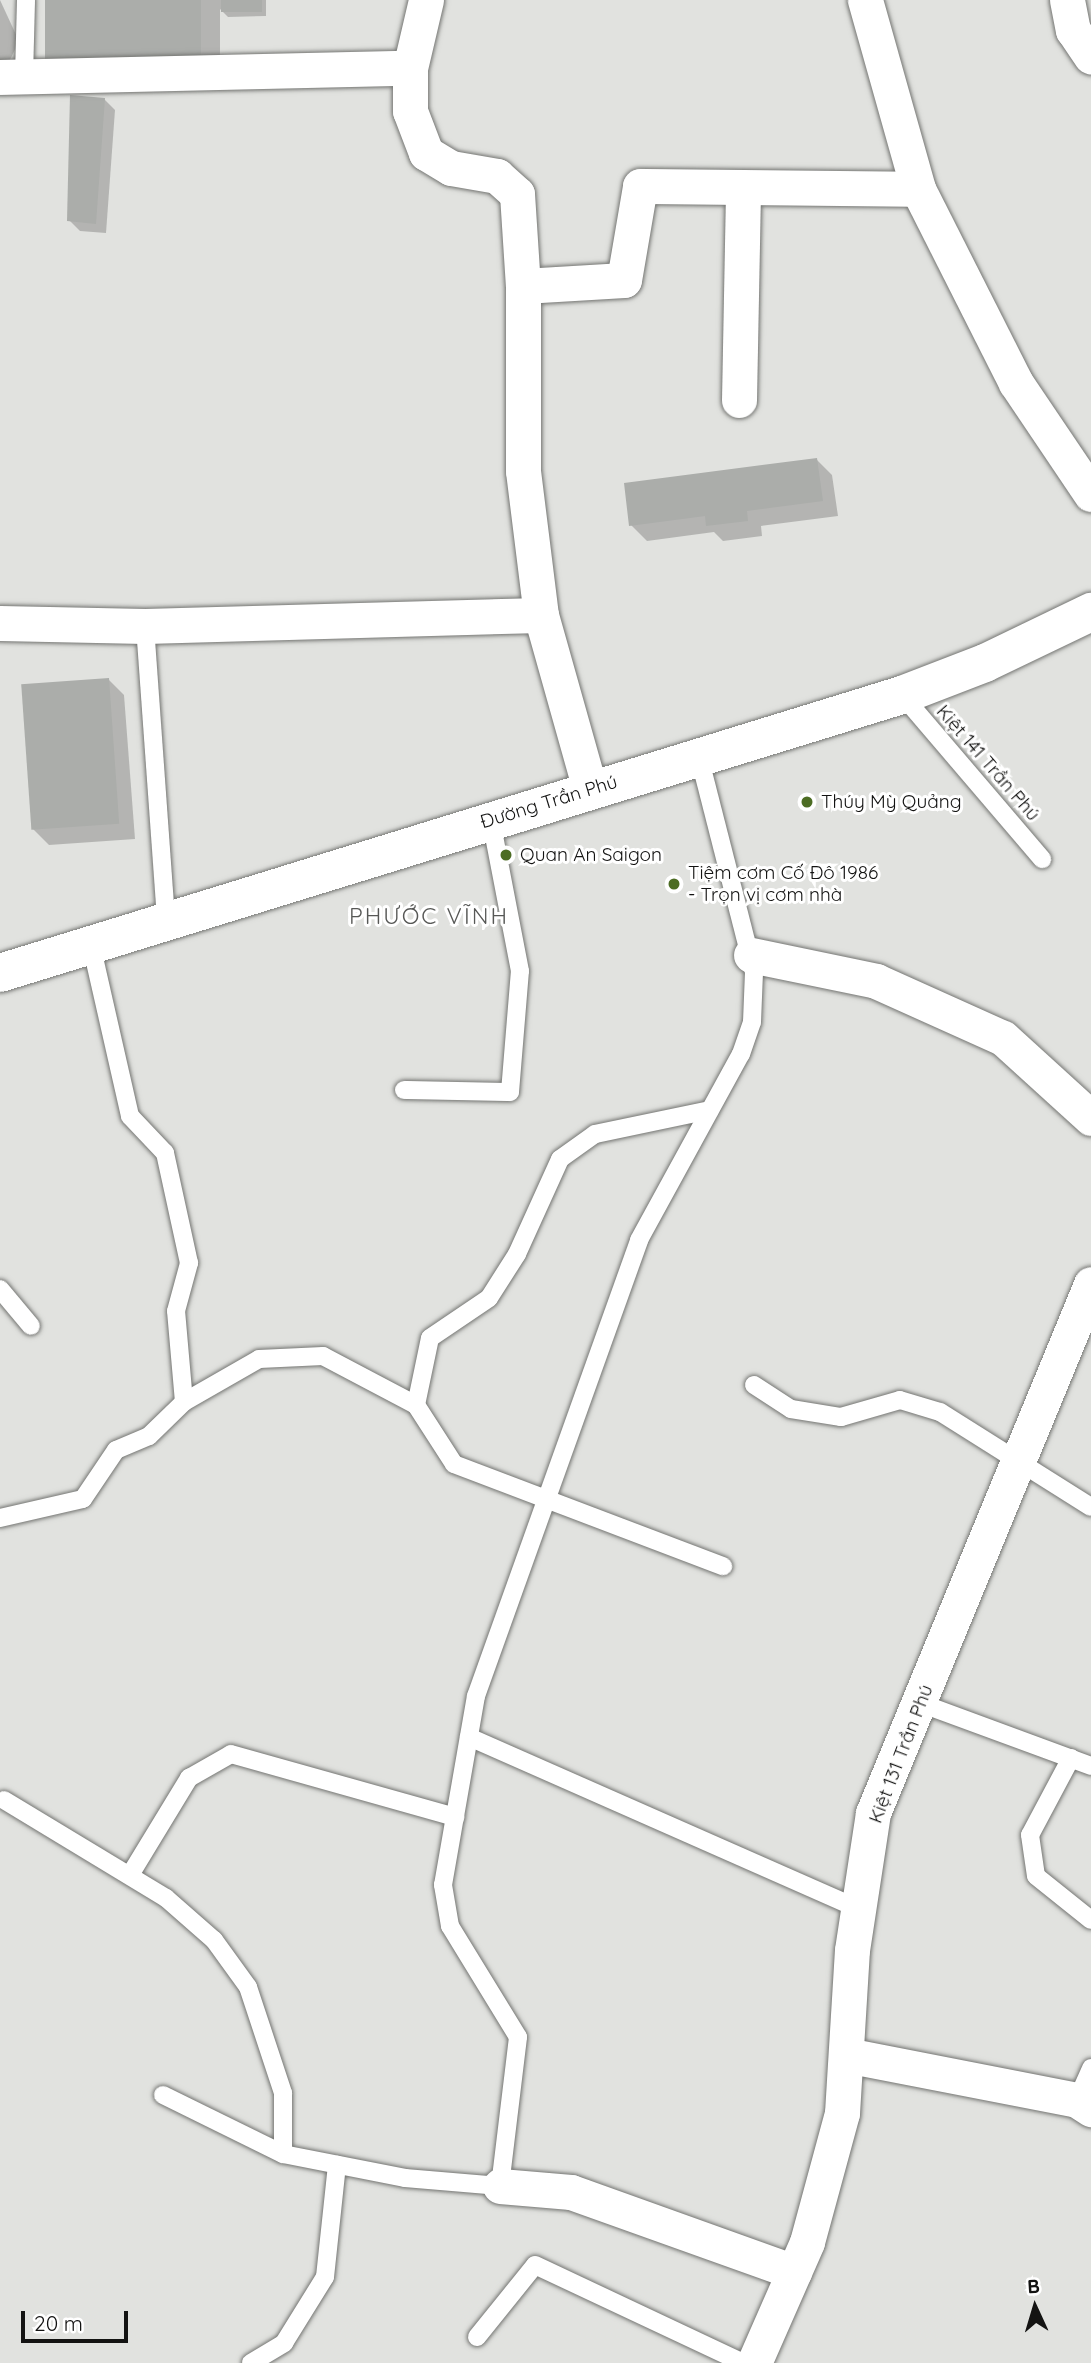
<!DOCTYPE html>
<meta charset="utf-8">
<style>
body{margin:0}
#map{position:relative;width:1091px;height:2363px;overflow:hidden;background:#e1e2df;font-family:Quicksand,sans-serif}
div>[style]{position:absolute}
.shadow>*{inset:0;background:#0003}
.building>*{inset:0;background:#abadaa;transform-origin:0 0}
.roads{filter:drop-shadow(0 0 2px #747572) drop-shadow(0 0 2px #747572)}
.service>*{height:18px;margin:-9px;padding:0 9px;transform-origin:9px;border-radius:9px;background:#fff}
.minor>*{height:35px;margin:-17.5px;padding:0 17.5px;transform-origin:17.5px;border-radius:17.5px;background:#fff}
.tertiary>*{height:38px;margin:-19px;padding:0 19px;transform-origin:19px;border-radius:19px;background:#fff}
.dots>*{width:19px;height:19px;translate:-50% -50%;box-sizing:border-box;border:4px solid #fff;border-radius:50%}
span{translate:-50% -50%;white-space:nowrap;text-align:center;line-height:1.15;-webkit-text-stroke:6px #fff;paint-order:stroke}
.street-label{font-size:19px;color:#131312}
.poi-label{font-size:19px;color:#131312}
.left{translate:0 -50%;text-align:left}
.quarter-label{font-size:23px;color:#575856;letter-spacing:2px}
.north{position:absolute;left:1000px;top:2272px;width:70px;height:70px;-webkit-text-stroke:5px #fff;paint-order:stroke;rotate:356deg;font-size:19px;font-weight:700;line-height:28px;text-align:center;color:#131312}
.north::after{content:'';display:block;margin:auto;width:24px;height:32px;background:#131312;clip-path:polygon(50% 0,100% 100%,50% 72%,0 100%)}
.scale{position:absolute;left:21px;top:2311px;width:107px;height:32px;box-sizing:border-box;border:4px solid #131312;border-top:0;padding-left:9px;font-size:21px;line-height:24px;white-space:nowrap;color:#131312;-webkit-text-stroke:5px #fff;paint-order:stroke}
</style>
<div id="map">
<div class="shadow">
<div style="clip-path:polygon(0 0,19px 41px,8px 64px,0 69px)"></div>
<div style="clip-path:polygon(47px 0,266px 0,266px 16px,228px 17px,220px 9px,220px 85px)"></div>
<div style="clip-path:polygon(104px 99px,115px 110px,106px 233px,80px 231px,69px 220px)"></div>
<div style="clip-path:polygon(817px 460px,832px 475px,838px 516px,761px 526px,762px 536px,723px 541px,714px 532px,647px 541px,631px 525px)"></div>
<div style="clip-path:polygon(109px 680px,124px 695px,135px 839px,49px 845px,33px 829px)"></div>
</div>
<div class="building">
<div style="left:45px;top:0;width:156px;height:64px"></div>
<div style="left:221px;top:0;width:41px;height:12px"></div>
<div style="clip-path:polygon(70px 95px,105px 98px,96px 224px,67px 221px)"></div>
<div style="clip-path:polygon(817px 458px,823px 501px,747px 511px,748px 521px,706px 526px,705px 516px,629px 526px,624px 483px)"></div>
<div style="left:109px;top:678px;width:146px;height:88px;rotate:86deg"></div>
</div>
<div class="roads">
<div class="service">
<div style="left:24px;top:77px;width:77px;rotate:-88.5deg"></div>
<div style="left:145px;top:626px;width:295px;rotate:85.9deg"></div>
<div style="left:902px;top:695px;width:216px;rotate:49.5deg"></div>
<div style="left:404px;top:1090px;width:106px;rotate:1.1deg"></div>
<div style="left:510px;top:1092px;width:121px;rotate:-85.3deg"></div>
<div style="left:520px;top:971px;width:154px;rotate:-100.9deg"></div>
<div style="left:0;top:1289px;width:48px;rotate:50deg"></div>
<div style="left:754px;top:1385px;width:44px;rotate:33deg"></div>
<div style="left:791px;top:1409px;width:51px;rotate:9.1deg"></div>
<div style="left:841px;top:1417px;width:61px;rotate:-16.1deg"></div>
<div style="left:900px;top:1400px;width:42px;rotate:16.7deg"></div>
<div style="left:940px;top:1412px;width:178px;rotate:32.2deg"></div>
<div style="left:184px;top:1402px;width:86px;rotate:-29.8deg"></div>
<div style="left:259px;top:1359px;width:64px;rotate:-2.7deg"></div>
<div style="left:323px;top:1356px;width:105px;rotate:27.8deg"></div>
<div style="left:416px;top:1405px;width:70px;rotate:57.2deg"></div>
<div style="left:454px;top:1464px;width:288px;rotate:20.8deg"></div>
<div style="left:416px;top:1405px;width:68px;rotate:-78.2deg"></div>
<div style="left:430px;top:1338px;width:71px;rotate:-34.1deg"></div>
<div style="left:489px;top:1298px;width:52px;rotate:-57.5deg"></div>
<div style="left:517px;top:1254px;width:104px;rotate:-65.6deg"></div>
<div style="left:560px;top:1159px;width:43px;rotate:-35.5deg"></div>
<div style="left:595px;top:1134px;width:117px;rotate:-11.8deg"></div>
<div style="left:0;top:1518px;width:85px;rotate:-12.9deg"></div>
<div style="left:83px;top:1499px;width:59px;rotate:-56deg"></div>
<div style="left:116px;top:1450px;width:36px;rotate:-23deg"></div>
<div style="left:149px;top:1436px;width:49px;rotate:-44.2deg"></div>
<div style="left:184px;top:1402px;width:91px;rotate:-95deg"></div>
<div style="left:176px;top:1311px;width:50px;rotate:-74.8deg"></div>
<div style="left:189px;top:1263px;width:113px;rotate:-102.3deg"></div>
<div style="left:165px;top:1153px;width:51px;rotate:-133.4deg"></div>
<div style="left:130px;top:1116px;width:175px;rotate:-102.8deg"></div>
<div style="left:920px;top:1703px;width:182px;rotate:20.2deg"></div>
<div style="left:469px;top:1737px;width:426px;rotate:23.8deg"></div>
<div style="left:1071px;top:1758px;width:87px;rotate:118deg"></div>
<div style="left:1030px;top:1835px;width:41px;rotate:81.7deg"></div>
<div style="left:1036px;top:1876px;width:70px;rotate:38.7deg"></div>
<div style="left:4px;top:1800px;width:189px;rotate:31.2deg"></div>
<div style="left:166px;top:1898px;width:64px;rotate:41.2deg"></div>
<div style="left:214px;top:1940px;width:58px;rotate:54.1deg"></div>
<div style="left:248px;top:1987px;width:112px;rotate:71.7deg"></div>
<div style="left:283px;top:2093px;width:61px;rotate:90deg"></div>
<div style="left:283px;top:2154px;width:124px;rotate:11.1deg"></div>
<div style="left:405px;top:2178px;width:95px;rotate:4.8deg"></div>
<div style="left:500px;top:2186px;width:150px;rotate:-83.1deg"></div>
<div style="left:518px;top:2037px;width:130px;rotate:-121.5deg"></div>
<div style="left:450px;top:1926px;width:42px;rotate:-99.7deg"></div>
<div style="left:443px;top:1885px;width:192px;rotate:-80.1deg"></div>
<div style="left:476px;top:1696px;width:484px;rotate:-70.3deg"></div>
<div style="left:639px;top:1240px;width:212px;rotate:-61.3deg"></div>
<div style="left:741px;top:1054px;width:34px;rotate:-71deg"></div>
<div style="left:752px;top:1022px;width:50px;rotate:-87.7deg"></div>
<div style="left:754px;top:972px;width:223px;rotate:-104.3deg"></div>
<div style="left:130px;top:1875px;width:114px;rotate:-58.7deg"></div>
<div style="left:189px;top:1778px;width:48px;rotate:-29.7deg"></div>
<div style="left:231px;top:1754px;width:233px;rotate:15.7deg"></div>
<div style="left:163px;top:2095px;width:134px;rotate:26.2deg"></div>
<div style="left:1077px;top:2100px;width:35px;rotate:-66deg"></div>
<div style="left:477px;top:2337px;width:92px;rotate:-51.1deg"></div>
<div style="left:535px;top:2265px;width:230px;rotate:25.2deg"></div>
<div style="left:251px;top:2363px;width:39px;rotate:-31deg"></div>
<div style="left:284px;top:2343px;width:78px;rotate:-58.2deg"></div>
<div style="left:325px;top:2277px;width:113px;rotate:-83.9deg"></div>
</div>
<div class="minor">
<div style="left:426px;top:0;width:70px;rotate:103.2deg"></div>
<div style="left:410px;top:68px;width:43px;rotate:90deg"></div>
<div style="left:410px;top:111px;width:45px;rotate:69.1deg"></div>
<div style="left:426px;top:153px;width:29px;rotate:31deg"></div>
<div style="left:451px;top:168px;width:47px;rotate:9.9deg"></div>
<div style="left:497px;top:176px;width:27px;rotate:42deg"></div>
<div style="left:517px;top:194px;width:92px;rotate:86.3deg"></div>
<div style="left:523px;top:286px;width:185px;rotate:90deg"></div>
<div style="left:523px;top:471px;width:145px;rotate:82.9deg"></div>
<div style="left:541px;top:615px;width:181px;rotate:74.3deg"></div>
<div style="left:865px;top:0;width:196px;rotate:74.3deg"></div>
<div style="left:918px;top:189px;width:217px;rotate:63.2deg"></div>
<div style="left:1016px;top:383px;width:134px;rotate:56deg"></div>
<div style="left:1067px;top:0;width:31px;rotate:79deg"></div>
<div style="left:1073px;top:30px;width:32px;rotate:56deg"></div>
<div style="left:0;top:77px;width:410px;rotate:-1.3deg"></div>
<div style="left:523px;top:286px;width:101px;rotate:-3.4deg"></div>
<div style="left:624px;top:280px;width:95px;rotate:-80.3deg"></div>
<div style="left:640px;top:186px;width:278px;rotate:0.6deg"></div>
<div style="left:739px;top:400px;width:213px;rotate:-88.9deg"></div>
<div style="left:0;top:623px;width:145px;rotate:1.2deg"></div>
<div style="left:145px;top:626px;width:396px;rotate:-1.6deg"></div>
<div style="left:751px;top:955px;width:128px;rotate:11.7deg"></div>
<div style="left:876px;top:981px;width:139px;rotate:24.2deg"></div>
<div style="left:1003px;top:1038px;width:119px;rotate:42.3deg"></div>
<div style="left:846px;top:2055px;width:235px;rotate:11deg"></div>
<div style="left:1077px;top:2100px;width:17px;rotate:33deg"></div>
<div style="left:500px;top:2186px;width:71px;rotate:4.8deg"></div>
<div style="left:571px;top:2192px;width:237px;rotate:19.7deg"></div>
<div style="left:754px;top:2363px;width:132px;rotate:-66.3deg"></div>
<div style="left:807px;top:2242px;width:134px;rotate:-74.8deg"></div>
<div style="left:842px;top:2113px;width:163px;rotate:-86.5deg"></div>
<div style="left:852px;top:1950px;width:139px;rotate:-81.3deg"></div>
<div style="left:873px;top:1813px;width:572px;rotate:-67.6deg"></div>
</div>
<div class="tertiary">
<div style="left:0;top:973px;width:944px;rotate:-17.13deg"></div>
<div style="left:902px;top:695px;width:89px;rotate:-21.1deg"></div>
<div style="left:985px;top:663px;width:118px;rotate:-25.7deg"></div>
</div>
</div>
<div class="dots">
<div style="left:807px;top:802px;background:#4c6c23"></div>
<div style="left:506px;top:855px;background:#4c6c23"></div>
<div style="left:674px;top:884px;background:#4c6c23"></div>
</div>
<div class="street-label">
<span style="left:988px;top:763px;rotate:49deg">Kiệt 141 Trần Phú</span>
<span style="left:549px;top:802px;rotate:-17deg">Đường Trần Phú</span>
<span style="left:901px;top:1754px;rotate:-69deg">Kiệt 131 Trần Phú</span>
</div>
<div class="poi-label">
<span class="left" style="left:821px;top:802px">Thúy Mỳ Quảng</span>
<span class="left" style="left:520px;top:855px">Quan An Saigon</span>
<span class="left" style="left:688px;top:884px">Tiệm cơm Cố Đô 1986<br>- Trọn vị cơm nhà</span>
</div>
<div class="quarter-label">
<span style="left:429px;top:916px">PHƯỚC VĨNH</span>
</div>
<div class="north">B</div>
<div class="scale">20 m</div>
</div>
